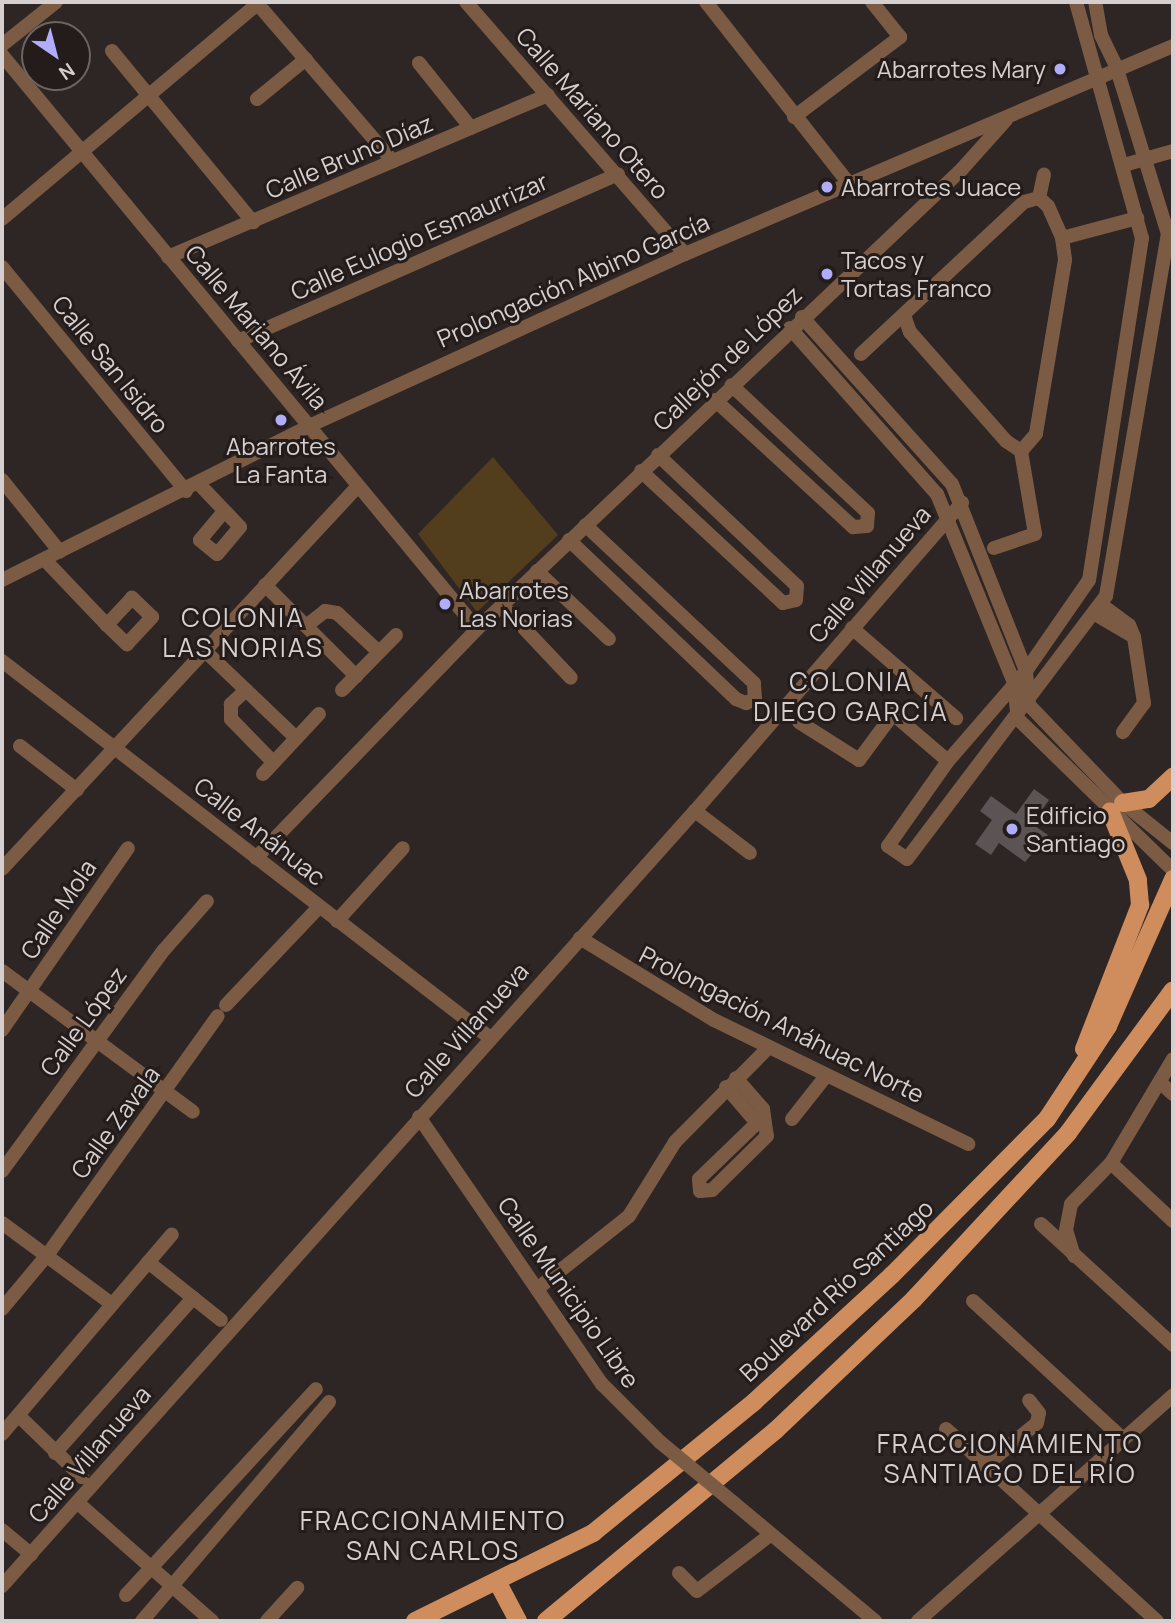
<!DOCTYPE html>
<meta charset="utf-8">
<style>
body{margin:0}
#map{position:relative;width:1175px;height:1623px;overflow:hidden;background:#2e2624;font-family:Manrope,sans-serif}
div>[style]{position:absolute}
.green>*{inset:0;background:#523d1d}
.building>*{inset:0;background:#5c5354}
.minor>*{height:14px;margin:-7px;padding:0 7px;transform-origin:7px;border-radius:7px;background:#7c5b45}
.major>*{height:18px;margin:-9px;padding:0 9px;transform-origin:9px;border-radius:9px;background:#cf8d5e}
.minor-bridge>*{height:14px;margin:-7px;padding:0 7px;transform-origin:7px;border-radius:7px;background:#7c5b45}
.dots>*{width:19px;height:19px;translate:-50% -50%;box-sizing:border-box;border:4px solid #241c1a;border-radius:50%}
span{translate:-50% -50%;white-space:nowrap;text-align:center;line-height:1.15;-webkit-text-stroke:6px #241c1a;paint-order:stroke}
.poi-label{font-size:24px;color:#d5d0cf}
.right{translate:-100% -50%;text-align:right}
.left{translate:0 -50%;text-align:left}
.street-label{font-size:24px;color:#d5d0cf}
.neighbourhood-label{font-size:26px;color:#d5d0cf;letter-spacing:2px}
.frame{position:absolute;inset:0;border:4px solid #d5d0cf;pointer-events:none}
.north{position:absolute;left:21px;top:21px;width:70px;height:70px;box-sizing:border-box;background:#241c1a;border:2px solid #6b6462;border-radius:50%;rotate:145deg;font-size:19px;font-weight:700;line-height:28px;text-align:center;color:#d5d0cf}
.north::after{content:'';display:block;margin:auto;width:24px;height:32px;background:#b0aefa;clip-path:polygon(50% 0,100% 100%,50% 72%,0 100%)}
</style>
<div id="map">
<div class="green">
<div style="clip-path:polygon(493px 457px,558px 535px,477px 612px,418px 534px)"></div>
</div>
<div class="building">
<div style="clip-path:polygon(1034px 789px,1049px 800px,1032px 824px,1048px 835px,1025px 862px,999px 843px,991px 855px,975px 844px,992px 820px,980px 811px,991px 796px,1016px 814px)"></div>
</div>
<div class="minor">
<div style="left:256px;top:2px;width:210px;rotate:49.3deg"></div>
<div style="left:466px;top:2px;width:334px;rotate:49deg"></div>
<div style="left:706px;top:2px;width:228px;rotate:51.8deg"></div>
<div style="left:1076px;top:2px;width:245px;rotate:74.4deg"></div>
<div style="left:1142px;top:238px;width:346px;rotate:98.8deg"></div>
<div style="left:1089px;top:580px;width:111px;rotate:124.7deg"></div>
<div style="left:1026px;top:671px;width:119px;rotate:130.9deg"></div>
<div style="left:948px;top:761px;width:104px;rotate:125.2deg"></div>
<div style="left:888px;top:846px;width:23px;rotate:34deg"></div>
<div style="left:907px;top:859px;width:330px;rotate:-52.9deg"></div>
<div style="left:1106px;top:596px;width:367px;rotate:-80.3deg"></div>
<div style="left:1168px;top:234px;width:176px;rotate:-107.2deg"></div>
<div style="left:1116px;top:66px;width:34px;rotate:-116deg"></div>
<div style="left:1101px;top:35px;width:34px;rotate:-100deg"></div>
<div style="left:2px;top:45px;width:69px;rotate:-38.5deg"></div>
<div style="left:112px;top:51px;width:222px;rotate:50.5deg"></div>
<div style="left:2px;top:55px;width:745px;rotate:50.39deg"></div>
<div style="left:419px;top:63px;width:83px;rotate:51.3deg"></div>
<div style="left:257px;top:99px;width:63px;rotate:-39.2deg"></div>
<div style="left:794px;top:117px;width:133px;rotate:-37deg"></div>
<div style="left:900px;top:37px;width:45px;rotate:-128.7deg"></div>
<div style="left:1124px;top:165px;width:51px;rotate:-15.9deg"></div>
<div style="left:1039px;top:198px;width:24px;rotate:-78deg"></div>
<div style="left:2px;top:219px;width:337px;rotate:-40.1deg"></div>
<div style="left:1062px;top:238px;width:78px;rotate:-14.9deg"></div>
<div style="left:168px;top:257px;width:413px;rotate:-23.1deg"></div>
<div style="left:2px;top:267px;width:290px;rotate:50.6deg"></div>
<div style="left:904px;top:315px;width:18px;rotate:71deg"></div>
<div style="left:910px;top:332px;width:145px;rotate:48.6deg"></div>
<div style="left:1006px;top:441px;width:18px;rotate:34deg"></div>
<div style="left:802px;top:317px;width:224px;rotate:48.1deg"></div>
<div style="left:952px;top:484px;width:201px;rotate:68.4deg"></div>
<div style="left:1026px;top:671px;width:34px;rotate:85deg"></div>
<div style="left:1029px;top:705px;width:136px;rotate:46.2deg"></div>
<div style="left:1123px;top:803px;width:64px;rotate:38.7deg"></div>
<div style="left:790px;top:328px;width:222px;rotate:48.5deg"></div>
<div style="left:937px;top:494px;width:204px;rotate:67.8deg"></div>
<div style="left:1014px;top:683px;width:36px;rotate:84deg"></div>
<div style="left:1018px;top:719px;width:216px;rotate:44.3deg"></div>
<div style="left:238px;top:341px;width:415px;rotate:-23.7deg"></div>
<div style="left:861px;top:354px;width:223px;rotate:-43deg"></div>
<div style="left:1024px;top:202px;width:16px;rotate:-15deg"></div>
<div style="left:1039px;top:198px;width:12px;rotate:42deg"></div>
<div style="left:1048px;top:206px;width:35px;rotate:66deg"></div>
<div style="left:1062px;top:238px;width:22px;rotate:82deg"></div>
<div style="left:1065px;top:260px;width:176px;rotate:99.5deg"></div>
<div style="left:1036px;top:434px;width:23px;rotate:131deg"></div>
<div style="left:715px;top:400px;width:188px;rotate:42.6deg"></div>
<div style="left:853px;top:527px;width:14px;rotate:-4deg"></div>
<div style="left:867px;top:526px;width:13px;rotate:-86deg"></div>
<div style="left:868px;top:513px;width:187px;rotate:-136.9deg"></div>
<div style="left:641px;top:471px;width:194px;rotate:42.9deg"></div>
<div style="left:783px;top:603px;width:13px;rotate:-13deg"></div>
<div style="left:796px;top:600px;width:14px;rotate:-86deg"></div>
<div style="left:797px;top:586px;width:191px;rotate:-136.7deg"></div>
<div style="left:2px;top:480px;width:92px;rotate:51.1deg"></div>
<div style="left:200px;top:485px;width:58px;rotate:46.4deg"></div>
<div style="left:240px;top:527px;width:35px;rotate:130deg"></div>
<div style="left:217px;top:554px;width:22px;rotate:-141deg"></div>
<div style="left:200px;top:540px;width:35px;rotate:-50deg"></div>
<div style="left:569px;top:540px;width:231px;rotate:43.6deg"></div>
<div style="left:736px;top:699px;width:11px;rotate:22deg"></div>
<div style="left:746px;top:703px;width:10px;rotate:-24deg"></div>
<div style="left:755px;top:699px;width:16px;rotate:-94deg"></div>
<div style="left:754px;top:683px;width:231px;rotate:-136.9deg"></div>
<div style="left:994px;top:548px;width:43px;rotate:-18.9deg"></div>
<div style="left:1035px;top:534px;width:84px;rotate:-99.6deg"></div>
<div style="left:45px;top:560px;width:90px;rotate:46.4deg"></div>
<div style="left:107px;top:625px;width:28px;rotate:44deg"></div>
<div style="left:127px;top:644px;width:37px;rotate:-47deg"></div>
<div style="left:152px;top:617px;width:28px;rotate:-136deg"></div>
<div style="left:132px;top:598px;width:37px;rotate:133deg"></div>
<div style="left:537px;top:571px;width:99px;rotate:43.4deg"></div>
<div style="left:2px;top:580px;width:343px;rotate:-26.6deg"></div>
<div style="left:309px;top:426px;width:413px;rotate:-24.6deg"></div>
<div style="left:685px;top:254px;width:530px;rotate:-23.09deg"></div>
<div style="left:265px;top:585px;width:129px;rotate:45deg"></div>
<div style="left:502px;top:605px;width:100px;rotate:46.6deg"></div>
<div style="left:1102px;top:605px;width:34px;rotate:37deg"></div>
<div style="left:1129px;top:625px;width:13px;rotate:67deg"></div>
<div style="left:1134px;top:637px;width:67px;rotate:81.4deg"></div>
<div style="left:1144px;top:703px;width:36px;rotate:126deg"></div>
<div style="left:1095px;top:614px;width:45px;rotate:30.5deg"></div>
<div style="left:306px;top:626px;width:24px;rotate:-38deg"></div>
<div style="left:325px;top:611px;width:12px;rotate:9deg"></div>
<div style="left:337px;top:613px;width:57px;rotate:42.9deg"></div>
<div style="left:852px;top:628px;width:138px;rotate:40.9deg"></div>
<div style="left:203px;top:649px;width:129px;rotate:43.7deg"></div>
<div style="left:2px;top:661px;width:615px;rotate:37.67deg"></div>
<div style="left:246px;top:690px;width:21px;rotate:137deg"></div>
<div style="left:231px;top:704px;width:15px;rotate:90deg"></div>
<div style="left:231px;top:719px;width:60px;rotate:45.7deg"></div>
<div style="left:342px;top:690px;width:77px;rotate:-45.5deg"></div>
<div style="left:799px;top:722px;width:71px;rotate:32.3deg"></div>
<div style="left:859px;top:760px;width:57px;rotate:-53.5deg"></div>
<div style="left:893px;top:714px;width:72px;rotate:40.5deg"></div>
<div style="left:20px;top:746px;width:72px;rotate:37.7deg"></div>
<div style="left:263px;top:774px;width:82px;rotate:-47deg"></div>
<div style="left:695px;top:811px;width:69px;rotate:37.4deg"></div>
<div style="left:256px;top:858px;width:318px;rotate:-46deg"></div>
<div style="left:477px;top:629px;width:668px;rotate:-43.48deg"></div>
<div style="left:962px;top:169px;width:66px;rotate:-48.1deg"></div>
<div style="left:2px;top:869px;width:523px;rotate:-47.09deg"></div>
<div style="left:337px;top:921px;width:98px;rotate:-47.9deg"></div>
<div style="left:580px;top:938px;width:157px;rotate:31.5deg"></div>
<div style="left:714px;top:1020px;width:283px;rotate:26deg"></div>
<div style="left:2px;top:971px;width:237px;rotate:36.4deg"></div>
<div style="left:226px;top:1005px;width:135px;rotate:-46.5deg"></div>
<div style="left:2px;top:1030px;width:221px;rotate:-55.3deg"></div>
<div style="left:736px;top:1078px;width:41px;rotate:48.9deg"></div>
<div style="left:763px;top:1109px;width:27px;rotate:82deg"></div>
<div style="left:767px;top:1136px;width:77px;rotate:135.5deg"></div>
<div style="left:712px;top:1190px;width:12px;rotate:175deg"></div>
<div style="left:700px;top:1191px;width:12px;rotate:-95deg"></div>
<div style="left:699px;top:1179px;width:81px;rotate:-44deg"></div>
<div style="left:1161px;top:1083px;width:16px;rotate:43deg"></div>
<div style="left:726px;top:1087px;width:48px;rotate:49.3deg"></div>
<div style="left:419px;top:1117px;width:324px;rotate:55.6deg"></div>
<div style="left:602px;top:1384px;width:82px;rotate:45deg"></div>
<div style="left:792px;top:1119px;width:55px;rotate:-51.7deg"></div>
<div style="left:1111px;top:1163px;width:85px;rotate:43.1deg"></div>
<div style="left:2px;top:1171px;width:274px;rotate:-53.8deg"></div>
<div style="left:164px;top:950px;width:65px;rotate:-48.7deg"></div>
<div style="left:2px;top:1223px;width:137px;rotate:36.4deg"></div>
<div style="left:1041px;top:1224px;width:179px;rotate:42.5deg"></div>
<div style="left:1074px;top:1256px;width:27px;rotate:-107deg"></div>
<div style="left:1066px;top:1230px;width:26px;rotate:-79deg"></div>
<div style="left:1071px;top:1204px;width:57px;rotate:-45.7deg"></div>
<div style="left:1111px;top:1163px;width:121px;rotate:-59.2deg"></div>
<div style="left:148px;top:1262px;width:93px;rotate:38.5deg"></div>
<div style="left:537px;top:1289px;width:117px;rotate:-38.4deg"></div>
<div style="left:629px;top:1216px;width:87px;rotate:-58.1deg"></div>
<div style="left:675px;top:1142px;width:132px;rotate:-45.3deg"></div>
<div style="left:973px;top:1301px;width:202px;rotate:42.6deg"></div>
<div style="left:2px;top:1309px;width:72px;rotate:-50.1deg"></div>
<div style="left:48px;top:1254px;width:292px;rotate:-54.5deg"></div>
<div style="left:19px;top:1416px;width:88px;rotate:44.1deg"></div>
<div style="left:946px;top:1429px;width:285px;rotate:42.3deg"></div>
<div style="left:2px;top:1434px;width:262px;rotate:-49.6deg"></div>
<div style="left:55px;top:1453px;width:208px;rotate:-48.3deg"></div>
<div style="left:985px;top:1466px;width:67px;rotate:-39.6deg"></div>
<div style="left:1037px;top:1423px;width:10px;rotate:-79deg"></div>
<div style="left:1039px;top:1413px;width:16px;rotate:-128deg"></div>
<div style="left:78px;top:1503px;width:179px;rotate:41.4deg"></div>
<div style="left:734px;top:1503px;width:184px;rotate:39.9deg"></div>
<div style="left:2px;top:1530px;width:38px;rotate:40deg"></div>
<div style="left:679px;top:1573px;width:25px;rotate:45deg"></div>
<div style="left:697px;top:1591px;width:92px;rotate:-37.5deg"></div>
<div style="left:2px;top:1586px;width:1040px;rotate:-48.2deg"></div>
<div style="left:695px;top:811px;width:408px;rotate:-49.1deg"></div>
<div style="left:126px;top:1595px;width:280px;rotate:-47.3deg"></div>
<div style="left:142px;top:1621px;width:288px;rotate:-49.5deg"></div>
<div style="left:267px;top:1621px;width:45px;rotate:-47.7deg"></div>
<div style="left:918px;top:1621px;width:341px;rotate:-41.5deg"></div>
</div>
<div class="major">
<div style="left:1123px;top:803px;width:26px;rotate:-9deg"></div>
<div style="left:1149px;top:799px;width:33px;rotate:-43deg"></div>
<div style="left:1084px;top:1049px;width:155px;rotate:-68.7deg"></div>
<div style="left:1140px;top:905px;width:25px;rotate:-95deg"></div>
<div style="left:1138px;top:880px;width:74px;rotate:-112.1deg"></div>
<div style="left:498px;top:1583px;width:43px;rotate:62.2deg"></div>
<div style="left:415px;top:1621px;width:199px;rotate:-26.3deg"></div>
<div style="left:593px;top:1533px;width:208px;rotate:-39.1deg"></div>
<div style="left:754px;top:1402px;width:188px;rotate:-42.6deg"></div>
<div style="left:892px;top:1275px;width:220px;rotate:-45.2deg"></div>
<div style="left:1047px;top:1119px;width:111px;rotate:-56.7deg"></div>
<div style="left:1108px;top:1026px;width:161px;rotate:-66.1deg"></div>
<div style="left:546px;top:1621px;width:299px;rotate:-39.7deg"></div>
<div style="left:776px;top:1430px;width:190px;rotate:-43.5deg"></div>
<div style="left:914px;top:1299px;width:226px;rotate:-47.1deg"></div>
<div style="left:1068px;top:1133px;width:177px;rotate:-53.7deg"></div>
</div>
<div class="minor-bridge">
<div style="left:660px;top:1442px;width:96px;rotate:39.5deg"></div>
</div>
<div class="dots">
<div style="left:1060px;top:69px;background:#b0aefa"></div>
<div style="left:827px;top:187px;background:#b0aefa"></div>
<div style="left:827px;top:274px;background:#b0aefa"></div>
<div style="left:281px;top:420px;background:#b0aefa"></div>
<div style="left:445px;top:604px;background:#b0aefa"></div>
<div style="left:1012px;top:829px;background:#b0aefa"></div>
</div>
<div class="poi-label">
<span class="right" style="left:1046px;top:69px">Abarrotes Mary</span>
<span class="left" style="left:841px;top:187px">Abarrotes Juace</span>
<span class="left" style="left:841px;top:274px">Tacos y<br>Tortas Franco</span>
<span style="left:281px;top:460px">Abarrotes<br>La Fanta</span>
<span class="left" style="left:459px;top:604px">Abarrotes<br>Las Norias</span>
<span class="left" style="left:1026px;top:829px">Edificio<br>Santiago</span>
</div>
<div class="street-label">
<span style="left:593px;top:113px;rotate:49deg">Calle Mariano Otero</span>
<span style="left:349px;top:156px;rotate:-23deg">Calle Bruno Díaz</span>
<span style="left:419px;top:236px;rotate:-24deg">Calle Eulogio Esmaurrizar</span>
<span style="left:573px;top:280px;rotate:-24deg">Prolongación Albino García</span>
<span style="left:257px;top:327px;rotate:50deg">Calle Mariano Ávila</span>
<span style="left:727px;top:358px;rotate:-44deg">Callejón de López</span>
<span style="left:111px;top:364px;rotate:51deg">Calle San Isidro</span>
<span style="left:869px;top:574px;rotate:-49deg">Calle Villanueva</span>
<span style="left:260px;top:831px;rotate:38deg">Calle Anáhuac</span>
<span style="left:58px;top:909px;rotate:-56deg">Calle Mola</span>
<span style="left:83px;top:1021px;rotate:-54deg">Calle López</span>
<span style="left:782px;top:1024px;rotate:27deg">Prolongación Anáhuac Norte</span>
<span style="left:466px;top:1030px;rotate:-48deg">Calle Villanueva</span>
<span style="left:115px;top:1122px;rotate:-54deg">Calle Zavala</span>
<span style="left:836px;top:1290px;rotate:-43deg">Boulevard Río Santiago</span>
<span style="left:569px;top:1292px;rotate:55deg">Calle Municipio Libre</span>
<span style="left:89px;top:1454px;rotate:-49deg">Calle Villanueva</span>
</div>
<div class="neighbourhood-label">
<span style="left:243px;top:633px">COLONIA<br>LAS NORIAS</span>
<span style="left:851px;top:697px">COLONIA<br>DIEGO GARCÍA</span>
<span style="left:1010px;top:1459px">FRACCIONAMIENTO<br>SANTIAGO DEL RÍO</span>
<span style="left:433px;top:1536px">FRACCIONAMIENTO<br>SAN CARLOS</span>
</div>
<div class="frame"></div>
<div class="north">N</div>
</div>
